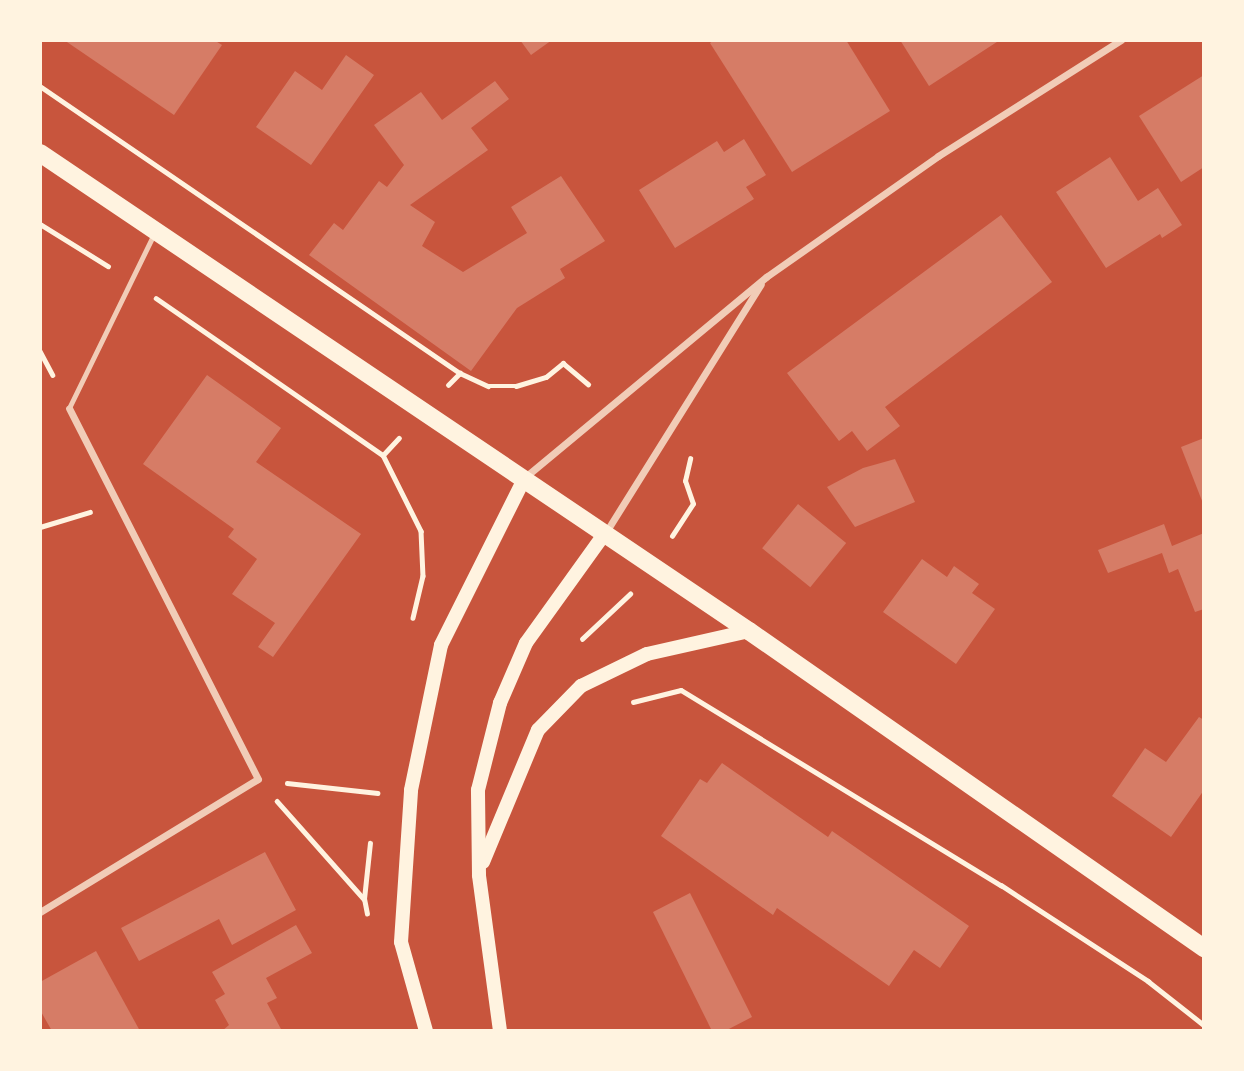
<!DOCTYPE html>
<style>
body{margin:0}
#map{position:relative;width:1244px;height:1071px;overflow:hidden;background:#c8553d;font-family:"PT Serif",serif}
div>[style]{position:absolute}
.building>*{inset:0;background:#d67c66;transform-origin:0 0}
.path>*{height:4.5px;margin:-2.25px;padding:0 2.25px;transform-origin:2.25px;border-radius:2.25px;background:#fff3e0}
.service>*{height:5px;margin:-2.5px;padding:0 2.5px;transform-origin:2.5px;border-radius:2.5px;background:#f1ccb7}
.minor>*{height:7px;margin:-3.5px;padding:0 3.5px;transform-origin:3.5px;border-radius:3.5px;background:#f1ccb7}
.secondary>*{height:14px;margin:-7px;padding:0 7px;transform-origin:7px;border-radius:7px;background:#fff3e0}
.primary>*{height:18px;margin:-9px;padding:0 9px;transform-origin:9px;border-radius:9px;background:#fff3e0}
span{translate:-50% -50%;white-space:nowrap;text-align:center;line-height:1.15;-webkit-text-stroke:6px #fff3e0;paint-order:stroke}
.frame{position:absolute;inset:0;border:42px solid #fff3e0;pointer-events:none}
</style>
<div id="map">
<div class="building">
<div style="clip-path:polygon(64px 40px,214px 40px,222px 45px,174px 115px)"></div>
<div style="clip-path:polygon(520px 40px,552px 40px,531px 55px)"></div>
<div style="clip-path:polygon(714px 40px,846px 40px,890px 111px,792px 172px,710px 43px)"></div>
<div style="clip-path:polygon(900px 40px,1000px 40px,929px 86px)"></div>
<div style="clip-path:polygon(346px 55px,374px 75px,311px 165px,256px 127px,295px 71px,322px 90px)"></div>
<div style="clip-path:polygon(1204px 75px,1204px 167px,1181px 182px,1139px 116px)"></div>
<div style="clip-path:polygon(495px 81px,509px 99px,471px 128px,488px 150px,410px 205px,435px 222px,422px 246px,463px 272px,527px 233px,511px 207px,561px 176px,605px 241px,560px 269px,565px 278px,517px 308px,471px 371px,309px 255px,334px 223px,343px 230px,379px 181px,387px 187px,404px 165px,374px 125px,421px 92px,442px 120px)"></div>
<div style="clip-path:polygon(744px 139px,766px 175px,746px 187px,754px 199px,675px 248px,639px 190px,717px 141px,724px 152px)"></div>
<div style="clip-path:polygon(1110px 157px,1138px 201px,1158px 188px,1182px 225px,1162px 238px,1160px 234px,1106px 268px,1056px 192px)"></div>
<div style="clip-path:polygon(1001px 215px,1052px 282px,885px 407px,900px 426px,867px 451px,852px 431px,839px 441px,787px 373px)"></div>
<div style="clip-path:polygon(207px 375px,281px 428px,256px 462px,361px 534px,273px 657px,258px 647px,275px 623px,232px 594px,257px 559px,228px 537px,234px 529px,143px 464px)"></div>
<div style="clip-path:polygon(1204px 438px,1204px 506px,1181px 447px)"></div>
<div style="clip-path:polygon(895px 459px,915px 502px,855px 527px,827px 487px,863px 468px)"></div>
<div style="left:798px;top:504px;width:62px;height:57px;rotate:39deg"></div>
<div style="clip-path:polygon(1164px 524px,1172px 546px,1204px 533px,1204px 609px,1195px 612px,1178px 569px,1169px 573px,1162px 553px,1108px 573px,1098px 550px)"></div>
<div style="clip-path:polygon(922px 559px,947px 577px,954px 566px,979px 584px,972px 593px,995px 609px,956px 664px,883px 612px)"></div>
<div style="clip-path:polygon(1199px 717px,1204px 720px,1204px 790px,1171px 837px,1112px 796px,1145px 748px,1166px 762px)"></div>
<div style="clip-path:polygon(722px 763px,828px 837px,832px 831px,969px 926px,940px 968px,914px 950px,889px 986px,777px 908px,773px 915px,661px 836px,700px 779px,707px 783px)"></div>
<div style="clip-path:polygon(265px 852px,296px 910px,232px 945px,219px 919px,139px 961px,121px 928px)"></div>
<div style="clip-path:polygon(690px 893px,752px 1017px,725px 1031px,712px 1031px,653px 912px)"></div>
<div style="clip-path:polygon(296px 925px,312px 953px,266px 978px,277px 998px,267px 1003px,281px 1029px,222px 1031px,229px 1025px,215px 1000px,225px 994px,212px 972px)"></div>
<div style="clip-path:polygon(96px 951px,140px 1031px,52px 1031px,40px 1010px,40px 982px)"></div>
</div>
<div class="path">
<div style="left:40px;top:86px;width:509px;rotate:34.35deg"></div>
<div style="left:40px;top:224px;width:80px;rotate:31.7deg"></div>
<div style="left:156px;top:298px;width:276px;rotate:34.7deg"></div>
<div style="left:383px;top:455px;width:85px;rotate:63.4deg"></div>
<div style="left:421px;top:531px;width:45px;rotate:87.5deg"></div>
<div style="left:423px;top:576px;width:43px;rotate:103.4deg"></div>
<div style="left:40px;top:351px;width:27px;rotate:62deg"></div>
<div style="left:448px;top:385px;width:17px;rotate:-45deg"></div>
<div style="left:460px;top:373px;width:31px;rotate:25deg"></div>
<div style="left:488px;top:386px;width:28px"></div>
<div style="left:516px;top:386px;width:31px;rotate:-17deg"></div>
<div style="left:546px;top:377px;width:22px;rotate:-39deg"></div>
<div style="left:563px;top:363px;width:33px;rotate:40deg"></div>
<div style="left:383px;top:455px;width:23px;rotate:-47deg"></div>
<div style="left:40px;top:527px;width:52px;rotate:-16.7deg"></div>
<div style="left:672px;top:536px;width:38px;rotate:-57deg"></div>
<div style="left:693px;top:504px;width:24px;rotate:-109deg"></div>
<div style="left:685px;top:481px;width:23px;rotate:-77deg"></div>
<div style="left:582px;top:639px;width:66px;rotate:-43.2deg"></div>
<div style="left:633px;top:702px;width:49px;rotate:-14deg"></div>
<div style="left:681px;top:690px;width:375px;rotate:31.4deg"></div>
<div style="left:1001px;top:885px;width:176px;rotate:33.1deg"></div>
<div style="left:1148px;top:981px;width:71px;rotate:38.2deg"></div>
<div style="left:287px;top:783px;width:91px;rotate:6.3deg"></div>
<div style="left:277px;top:801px;width:131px;rotate:48.4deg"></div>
<div style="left:367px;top:914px;width:15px;rotate:-101deg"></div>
<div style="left:364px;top:899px;width:56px;rotate:-83.9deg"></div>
</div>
<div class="service">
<div style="left:69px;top:408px;width:194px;rotate:-64deg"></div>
</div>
<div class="minor">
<div style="left:524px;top:478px;width:315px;rotate:-39.7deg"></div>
<div style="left:766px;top:277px;width:210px;rotate:-35.1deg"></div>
<div style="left:938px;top:156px;width:217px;rotate:-32.4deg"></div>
<div style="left:606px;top:532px;width:292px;rotate:-58deg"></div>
<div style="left:40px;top:912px;width:255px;rotate:-31.4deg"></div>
<div style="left:258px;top:779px;width:416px;rotate:-117deg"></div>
</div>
<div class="secondary">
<div style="left:483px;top:862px;width:143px;rotate:-67.4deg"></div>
<div style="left:538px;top:730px;width:62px;rotate:-45.7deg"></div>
<div style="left:581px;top:686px;width:73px;rotate:-25.9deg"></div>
<div style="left:647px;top:654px;width:105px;rotate:-12.7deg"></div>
<div style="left:426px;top:1031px;width:92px;rotate:-105.7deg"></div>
<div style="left:401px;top:942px;width:152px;rotate:-86.2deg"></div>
<div style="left:411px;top:790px;width:148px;rotate:-78.3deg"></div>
<div style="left:441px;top:645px;width:186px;rotate:-63.4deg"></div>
<div style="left:500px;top:1031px;width:157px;rotate:-97.7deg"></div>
<div style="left:479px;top:875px;width:85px;rotate:-90.7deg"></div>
<div style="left:478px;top:790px;width:90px;rotate:-75.8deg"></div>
<div style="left:500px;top:703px;width:65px;rotate:-66.6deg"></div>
<div style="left:526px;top:643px;width:135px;rotate:-54.3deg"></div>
</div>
<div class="primary">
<div style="left:40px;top:153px;width:855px;rotate:33.99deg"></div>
<div style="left:749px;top:631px;width:555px;rotate:34.87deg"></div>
</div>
<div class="frame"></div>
</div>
